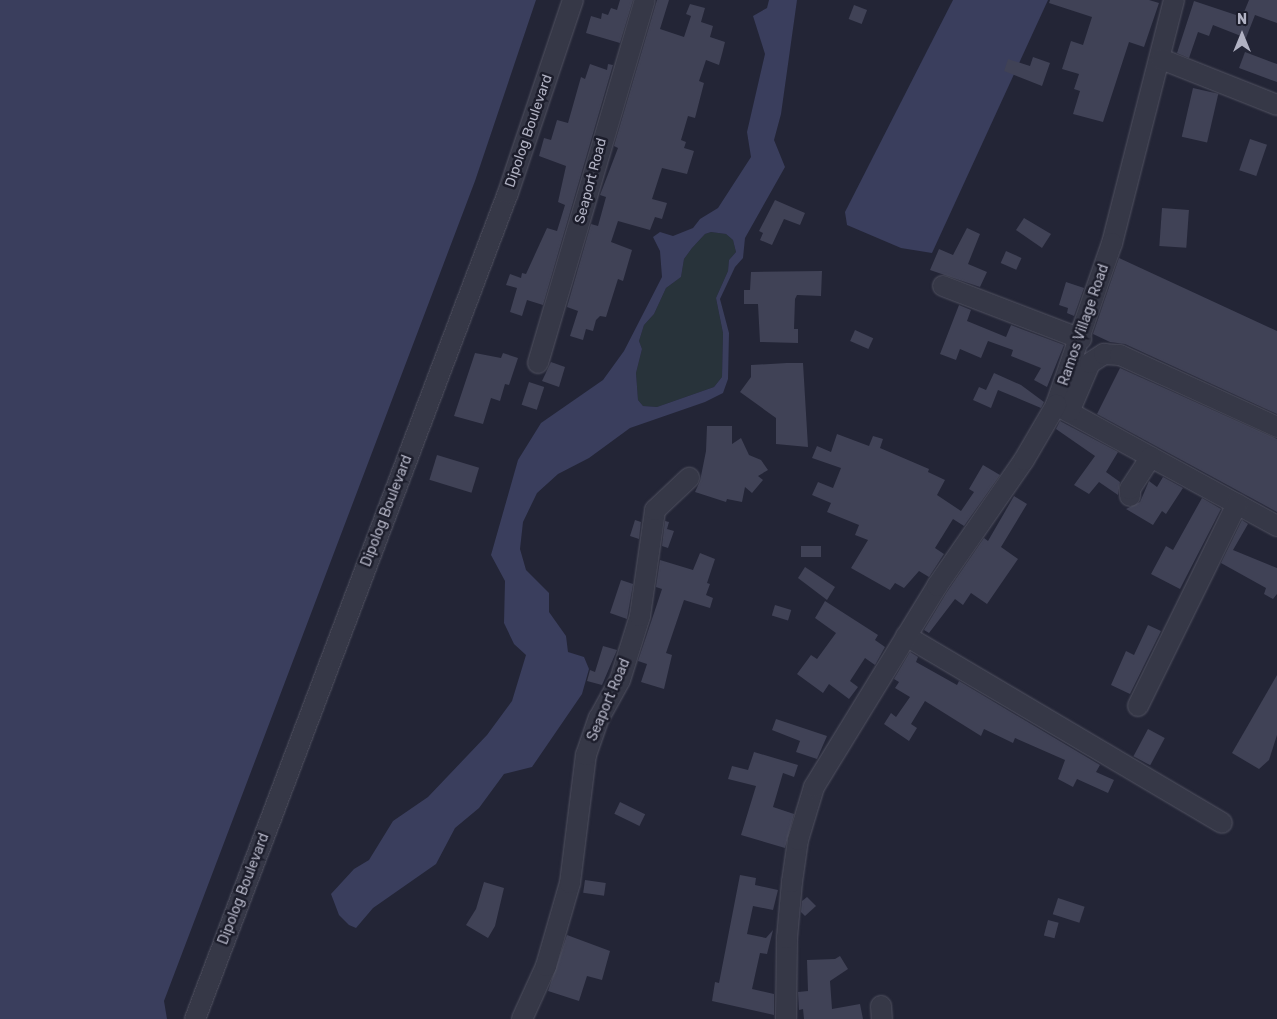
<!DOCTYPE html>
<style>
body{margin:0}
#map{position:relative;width:1277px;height:1019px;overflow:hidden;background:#232536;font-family:Rubik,sans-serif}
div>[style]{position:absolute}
.green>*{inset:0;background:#28333a}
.water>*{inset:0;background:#3a3e5d}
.building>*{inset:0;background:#404256;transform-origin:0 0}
.roads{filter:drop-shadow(0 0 1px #515261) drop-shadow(0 0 1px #515261)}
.minor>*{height:20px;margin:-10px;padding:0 10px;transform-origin:10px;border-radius:10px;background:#363847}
span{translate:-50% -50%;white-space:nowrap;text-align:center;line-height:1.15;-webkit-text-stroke:5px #1c1d2b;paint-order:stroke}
.street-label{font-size:14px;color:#b1b2c3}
.north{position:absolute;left:1217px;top:10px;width:50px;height:50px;-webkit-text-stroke:4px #1c1d2b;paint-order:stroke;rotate:0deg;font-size:14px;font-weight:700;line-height:20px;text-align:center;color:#b1b2c3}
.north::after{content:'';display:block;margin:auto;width:18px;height:22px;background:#b1b2c3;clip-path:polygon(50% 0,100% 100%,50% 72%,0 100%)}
</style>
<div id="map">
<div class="green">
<div style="clip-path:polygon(711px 232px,726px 234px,733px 240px,736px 252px,729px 260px,728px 271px,716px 298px,723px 333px,722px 377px,714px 387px,657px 407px,643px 406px,638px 400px,636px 373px,642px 349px,639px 341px,644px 325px,654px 314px,666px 288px,681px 277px,684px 259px,692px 248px,705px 234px)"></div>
</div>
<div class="water">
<div style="clip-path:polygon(0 0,536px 0,475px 181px,164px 1001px,167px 1019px,0 1019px)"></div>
<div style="clip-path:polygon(evenodd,769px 0,797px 0,781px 114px,774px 140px,785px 167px,745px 238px,743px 258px,735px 267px,720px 299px,729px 333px,728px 379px,723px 393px,705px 402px,630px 428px,589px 458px,558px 474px,537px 493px,523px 522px,520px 549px,526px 570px,549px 593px,549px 612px,566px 636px,568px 652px,584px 657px,589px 669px,582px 694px,532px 767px,504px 774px,479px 808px,455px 828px,436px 864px,373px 908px,356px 928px,349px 925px,339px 915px,331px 894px,354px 869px,369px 860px,393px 821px,428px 797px,487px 735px,512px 701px,526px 655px,514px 644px,504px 623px,505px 581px,491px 555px,518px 460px,541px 423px,603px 380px,624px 351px,662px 277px,660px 251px,653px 237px,660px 232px,673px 236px,693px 228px,700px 219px,718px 208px,751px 157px,747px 132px,765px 54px,753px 16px,767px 8px,769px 0,711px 232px,726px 234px,733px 240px,736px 252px,729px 260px,728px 271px,716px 298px,723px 333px,722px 377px,714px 387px,657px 407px,643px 406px,638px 400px,636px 373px,642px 349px,639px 341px,644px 325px,654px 314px,666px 288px,681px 277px,684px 259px,692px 248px,705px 234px,711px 232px)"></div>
<div style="clip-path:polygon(953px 0,1048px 0,932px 253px,901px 248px,847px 225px,845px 212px)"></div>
</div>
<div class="building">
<div style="clip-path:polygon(620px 0,633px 0,620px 43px,586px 33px,591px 16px,601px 19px,602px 13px,608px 15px,611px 8px,617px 10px)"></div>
<div style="clip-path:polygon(657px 0,669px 0,660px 29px,684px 37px,691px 16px,686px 14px,690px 4px,705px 8px,701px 22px,713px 26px,710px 37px,725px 42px,722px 54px,719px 65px,706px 60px,699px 81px,704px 83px,695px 118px,688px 116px,681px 140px,686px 142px,684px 148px,694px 151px,687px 174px,662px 168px,652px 199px,667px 203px,662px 219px,655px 217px,650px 230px,618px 221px,611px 242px,632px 250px,623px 281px,618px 279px,606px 317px,600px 316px,596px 320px,593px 331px,586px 329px,583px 340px,570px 336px,578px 311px,567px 307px,591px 224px,598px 226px,606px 197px,600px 195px,618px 148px,614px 146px)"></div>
<div style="clip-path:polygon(1050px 0,1149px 0,1159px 3px,1144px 47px,1129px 42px,1103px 122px,1073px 114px,1080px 91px,1074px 89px,1079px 74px,1062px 69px,1071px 41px,1083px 45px,1092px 17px,1049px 3px)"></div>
<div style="clip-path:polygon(1249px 0,1277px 0,1277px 23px,1255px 15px,1246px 38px,1213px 25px,1209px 36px,1198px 32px,1189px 58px,1177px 53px,1194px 1px,1242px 17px)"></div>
<div style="left:854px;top:5px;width:14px;height:15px;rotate:21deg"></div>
<div style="clip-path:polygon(1245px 52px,1277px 64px,1277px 82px,1239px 68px)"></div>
<div style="clip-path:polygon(1033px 57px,1050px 63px,1042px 86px,1004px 71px,1008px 59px,1030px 66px)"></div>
<div style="clip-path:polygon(590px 64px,607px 70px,608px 64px,613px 65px,543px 305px,527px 300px,522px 316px,510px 312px,517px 288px,506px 285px,510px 274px,521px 278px,522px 273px,526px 274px,547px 228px,557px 231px,565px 205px,558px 202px,566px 166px,539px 156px,544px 138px,551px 140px,557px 120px,568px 123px,581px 77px,585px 79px)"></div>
<div style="left:1193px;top:88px;width:26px;height:50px;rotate:13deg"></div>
<div style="left:1250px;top:139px;width:18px;height:33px;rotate:19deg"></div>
<div style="clip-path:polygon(775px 200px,805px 213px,800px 225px,784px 219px,772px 245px,760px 240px,763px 233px,759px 231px)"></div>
<div style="left:1162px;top:208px;width:27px;height:38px;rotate:4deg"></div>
<div style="clip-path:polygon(1024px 218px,1051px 234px,1042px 248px,1016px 230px)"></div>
<div style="clip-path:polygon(967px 228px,980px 234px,968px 264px,987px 272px,980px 287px,930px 270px,939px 249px,953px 255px)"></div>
<div style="left:1006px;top:251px;width:17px;height:13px;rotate:24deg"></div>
<div style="clip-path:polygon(1119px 258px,1277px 331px,1277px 414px,1125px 344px,1110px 342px,1093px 334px)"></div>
<div style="clip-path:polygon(822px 271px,821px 296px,797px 295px,795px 299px,794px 329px,798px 329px,798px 343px,760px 342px,758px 304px,744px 304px,744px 290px,750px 290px,751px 272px)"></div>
<div style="clip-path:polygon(1066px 282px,1084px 288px,1074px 316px,1067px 313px,1068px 308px,1059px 305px)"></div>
<div style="clip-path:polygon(959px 305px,971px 310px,967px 321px,1006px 337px,1011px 325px,1064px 345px,1047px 387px,1034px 380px,1041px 368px,1011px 356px,1013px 350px,988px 341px,981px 358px,960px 349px,956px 360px,940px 354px)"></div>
<div style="left:855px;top:330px;width:20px;height:12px;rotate:24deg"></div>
<div style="clip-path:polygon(475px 353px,501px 358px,503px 353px,518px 358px,509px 385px,505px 384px,500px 401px,491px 398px,483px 424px,454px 416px)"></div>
<div style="clip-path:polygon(551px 362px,565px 367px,559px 387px,542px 381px)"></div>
<div style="clip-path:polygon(787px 363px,803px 363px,808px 447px,776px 444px,776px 418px,740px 392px,751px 377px,751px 365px)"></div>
<div style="clip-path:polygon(1120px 368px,1277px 439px,1277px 512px,1097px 414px)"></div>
<div style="clip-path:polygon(994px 373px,1021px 385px,1044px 402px,1041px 408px,998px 390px,991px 408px,973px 400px,979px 387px,986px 390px)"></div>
<div style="left:529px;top:382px;width:16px;height:24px;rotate:18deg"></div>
<div style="clip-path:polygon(1060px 421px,1118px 452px,1106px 472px,1120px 482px,1118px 495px,1099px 482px,1089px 494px,1074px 485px,1095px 456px,1056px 429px)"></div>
<div style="clip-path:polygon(707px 426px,732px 426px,732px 444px,741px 438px,749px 455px,761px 460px,768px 470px,758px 476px,763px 480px,752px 493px,745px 487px,742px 502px,727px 499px,726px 502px,695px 492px,700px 481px,706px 451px)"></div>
<div style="clip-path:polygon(837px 434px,869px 446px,873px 436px,883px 439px,880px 448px,929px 469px,928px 472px,945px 480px,937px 495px,961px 511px,974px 492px,969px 489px,983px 465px,1000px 475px,964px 526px,953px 519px,935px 548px,944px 554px,929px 577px,919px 571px,904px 588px,895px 583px,890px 590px,851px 568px,868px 540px,855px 535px,859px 525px,827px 512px,831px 503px,812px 495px,818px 482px,833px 488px,841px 468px,812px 458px,817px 446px,831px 452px)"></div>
<div style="left:437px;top:455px;width:44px;height:26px;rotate:17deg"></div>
<div style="clip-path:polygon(1163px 477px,1183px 488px,1166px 514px,1162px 511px,1153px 525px,1126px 509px,1140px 502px,1149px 481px,1157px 487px)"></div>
<div style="clip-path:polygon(1014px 496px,1027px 504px,1001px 547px,1018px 559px,987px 604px,971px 593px,963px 605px,955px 599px,929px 633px,924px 630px,947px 592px,984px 538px,988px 541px)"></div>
<div style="clip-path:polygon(1202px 498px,1221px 509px,1180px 589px,1151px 574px,1166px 546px,1173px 550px)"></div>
<div style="clip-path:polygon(635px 520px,641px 522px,639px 539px,630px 536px)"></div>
<div style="clip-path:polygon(1242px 520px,1248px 524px,1233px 550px,1277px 568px,1277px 594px,1273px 599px,1264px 594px,1266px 588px,1221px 563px)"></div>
<div style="clip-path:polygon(665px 521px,669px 522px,667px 529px,674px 531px,668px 548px,662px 546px)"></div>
<div style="left:821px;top:546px;width:11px;height:20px;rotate:90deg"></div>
<div style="clip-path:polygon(700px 553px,715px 559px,707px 583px,710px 584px,706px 595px,713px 598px,710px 608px,684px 600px,666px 653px,672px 655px,664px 689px,641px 682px,647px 664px,638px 661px,662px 589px,656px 587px,660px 560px,693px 570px)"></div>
<div style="clip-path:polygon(805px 567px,835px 587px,827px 600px,798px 578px)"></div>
<div style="clip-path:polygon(621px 580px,633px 584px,627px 619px,610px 613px)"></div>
<div style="clip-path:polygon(825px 601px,878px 635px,875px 640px,885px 647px,875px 665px,865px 658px,850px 681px,858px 687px,849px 699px,829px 684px,823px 693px,797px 674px,811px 655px,817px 659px,836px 633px,815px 618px)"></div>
<div style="left:775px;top:605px;width:17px;height:11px;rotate:17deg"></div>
<div style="clip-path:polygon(1148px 625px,1161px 631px,1130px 694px,1111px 685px,1126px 651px,1134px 655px)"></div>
<div style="clip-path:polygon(603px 646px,617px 650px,602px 685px,587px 681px,590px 670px,595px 672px)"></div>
<div style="clip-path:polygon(910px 652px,918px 657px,916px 662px,957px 685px,959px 681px,1100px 765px,1096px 772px,1114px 780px,1108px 793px,1077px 779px,1073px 787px,1058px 779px,1065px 760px,1015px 738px,1013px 743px,984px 729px,981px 736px,925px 701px,911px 724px,917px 728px,909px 741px,884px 724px,891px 713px,896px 717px,910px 697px,895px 688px,899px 682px,894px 679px)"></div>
<div style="clip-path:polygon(1277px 675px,1277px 735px,1269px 760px,1259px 769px,1232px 753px)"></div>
<div style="clip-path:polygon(776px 719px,827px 736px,817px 759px,796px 752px,800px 741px,772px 730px)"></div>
<div style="left:1148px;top:729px;width:19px;height:31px;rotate:28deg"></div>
<div style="clip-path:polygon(754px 752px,798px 765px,794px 777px,783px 773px,773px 807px,794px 814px,785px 848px,741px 835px,756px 786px,728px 779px,732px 766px,748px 770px)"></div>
<div style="left:620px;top:802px;width:28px;height:13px;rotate:26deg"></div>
<div style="clip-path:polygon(740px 875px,756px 878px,755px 885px,778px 890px,773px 910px,753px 906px,747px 934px,766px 938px,773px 930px,767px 954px,760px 953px,752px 989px,774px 994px,774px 1015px,712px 1001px,715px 982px,719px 983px)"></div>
<div style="left:585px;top:880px;width:21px;height:13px;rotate:8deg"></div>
<div style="clip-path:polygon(484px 882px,504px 888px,495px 926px,488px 938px,466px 925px,476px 909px)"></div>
<div style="clip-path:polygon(807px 897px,816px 906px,805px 916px,801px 912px,802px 901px)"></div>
<div style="left:1058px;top:898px;width:28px;height:17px;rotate:18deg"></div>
<div style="left:1048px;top:920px;width:11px;height:16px;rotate:15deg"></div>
<div style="clip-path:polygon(567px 935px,610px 951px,602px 980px,587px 976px,579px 1001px,548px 991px)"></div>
<div style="clip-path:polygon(840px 956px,848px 969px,830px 981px,832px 1009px,860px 1004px,863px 1019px,804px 1019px,803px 1009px,799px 1010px,798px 992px,808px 991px,807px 960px,835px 959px)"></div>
</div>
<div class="roads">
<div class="minor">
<div style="left:1174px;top:0;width:251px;rotate:104.3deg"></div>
<div style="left:1112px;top:243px;width:171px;rotate:109.1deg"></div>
<div style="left:1056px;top:405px;width:252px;rotate:28.7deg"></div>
<div style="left:1161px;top:59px;width:125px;rotate:21.6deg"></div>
<div style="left:943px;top:286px;width:148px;rotate:21deg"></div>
<div style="left:538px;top:363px;width:378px;rotate:-73.6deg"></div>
<div style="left:1069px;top:412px;width:53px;rotate:-66.8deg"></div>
<div style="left:1090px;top:363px;width:17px;rotate:-33deg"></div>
<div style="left:1104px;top:354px;width:16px;rotate:4deg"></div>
<div style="left:1120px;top:355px;width:173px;rotate:24.6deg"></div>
<div style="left:1130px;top:496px;width:7px;rotate:-90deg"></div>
<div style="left:1130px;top:489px;width:38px;rotate:-57deg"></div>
<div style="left:906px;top:636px;width:367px;rotate:30.6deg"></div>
<div style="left:1138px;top:706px;width:225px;rotate:-63.9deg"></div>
<div style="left:881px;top:1006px;width:13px;rotate:86deg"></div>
<div style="left:195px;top:1019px;width:883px;rotate:-69.25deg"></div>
<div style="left:508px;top:193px;width:204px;rotate:-71.4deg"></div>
<div style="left:522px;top:1019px;width:58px;rotate:-65.6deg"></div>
<div style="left:546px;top:966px;width:86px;rotate:-73.9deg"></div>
<div style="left:570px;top:883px;width:129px;rotate:-82.9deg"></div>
<div style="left:586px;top:755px;width:39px;rotate:-71deg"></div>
<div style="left:599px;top:718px;width:43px;rotate:-61.1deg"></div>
<div style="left:620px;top:680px;width:67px;rotate:-72.6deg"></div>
<div style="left:640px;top:616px;width:107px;rotate:-81.9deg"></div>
<div style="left:655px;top:510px;width:47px;rotate:-43.3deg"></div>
<div style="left:786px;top:1019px;width:81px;rotate:-89.3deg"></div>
<div style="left:787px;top:938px;width:56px;rotate:-84.9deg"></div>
<div style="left:792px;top:882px;width:42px;rotate:-81.9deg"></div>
<div style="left:798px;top:840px;width:55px;rotate:-73.2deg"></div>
<div style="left:814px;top:787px;width:236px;rotate:-58.5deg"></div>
<div style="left:937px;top:586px;width:153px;rotate:-55.4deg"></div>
<div style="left:1024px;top:460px;width:64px;rotate:-59.8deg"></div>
</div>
</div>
<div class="street-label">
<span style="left:529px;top:131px;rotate:-71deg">Dipolog Boulevard</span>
<span style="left:591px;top:181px;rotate:-75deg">Seaport Road</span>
<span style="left:1084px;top:325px;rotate:-71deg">Ramos Village Road</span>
<span style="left:387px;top:511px;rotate:-69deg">Dipolog Boulevard</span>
<span style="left:609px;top:700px;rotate:-67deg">Seaport Road</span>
<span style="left:244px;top:889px;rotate:-69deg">Dipolog Boulevard</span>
</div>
<div class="north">N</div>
</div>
